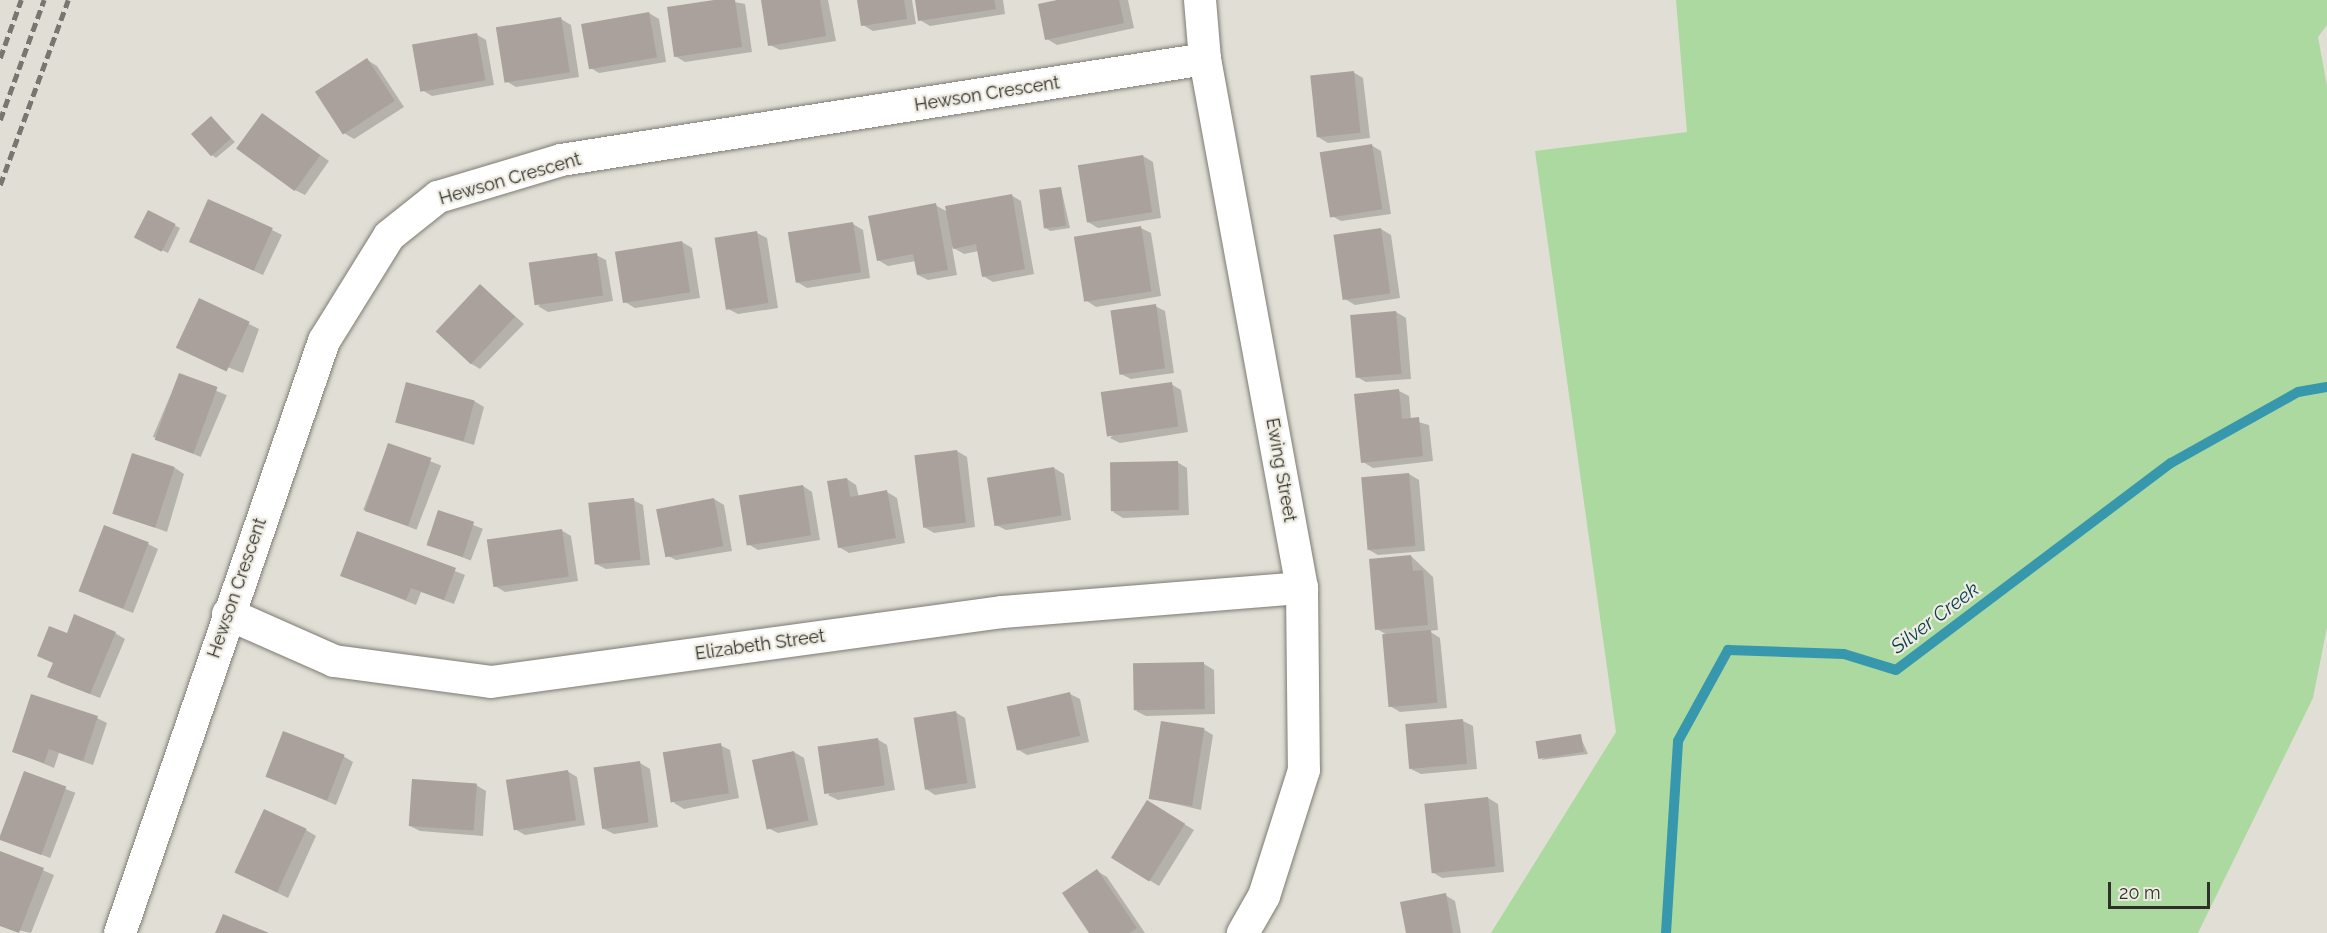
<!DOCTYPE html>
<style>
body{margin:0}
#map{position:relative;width:2327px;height:933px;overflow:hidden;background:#e1dfd5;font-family:Raleway,sans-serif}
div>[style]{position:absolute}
.green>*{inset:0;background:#acd99f}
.shadow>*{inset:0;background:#0003;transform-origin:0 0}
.stream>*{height:10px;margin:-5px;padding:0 5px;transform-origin:5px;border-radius:5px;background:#3797ad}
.building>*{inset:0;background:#aaa19c;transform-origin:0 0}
.roads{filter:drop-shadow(0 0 2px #7d7b73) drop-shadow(0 0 2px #7d7b73)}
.minor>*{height:32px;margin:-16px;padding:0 16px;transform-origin:16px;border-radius:16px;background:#fff}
.rail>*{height:4.5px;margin-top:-2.25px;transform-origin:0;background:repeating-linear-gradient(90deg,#787670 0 9px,transparent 0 13.5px)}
span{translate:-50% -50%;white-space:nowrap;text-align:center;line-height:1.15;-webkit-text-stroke:4.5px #eeece2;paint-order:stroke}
.street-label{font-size:18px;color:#302f2b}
.water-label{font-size:20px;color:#033f4b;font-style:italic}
.scale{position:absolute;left:2108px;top:882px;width:102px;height:27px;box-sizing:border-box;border:3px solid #302f2b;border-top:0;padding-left:8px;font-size:18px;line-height:21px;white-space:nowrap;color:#302f2b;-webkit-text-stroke:4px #eeece2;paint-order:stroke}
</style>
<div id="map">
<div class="green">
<div style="clip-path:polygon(1676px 0,2327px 0,2327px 25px,2318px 37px,2327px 86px,2327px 627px,2313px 698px,2198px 933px,1491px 933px,1616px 732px,1535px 151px,1687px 132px)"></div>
</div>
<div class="shadow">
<div style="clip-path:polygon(724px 0,745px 4px,752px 52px,685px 62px,675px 56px)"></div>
<div style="clip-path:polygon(763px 0,828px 0,836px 41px,780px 50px,770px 45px)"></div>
<div style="clip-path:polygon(859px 0,912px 0,916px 24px,873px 31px,863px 25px)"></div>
<div style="clip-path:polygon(917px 0,1003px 0,1005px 14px,930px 26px,920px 20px)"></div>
<div style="clip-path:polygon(1065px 0,1128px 0,1134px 28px,1057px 45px,1047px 39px)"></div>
<div style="clip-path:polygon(649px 13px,659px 19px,666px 62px,599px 73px,589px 67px)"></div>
<div style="clip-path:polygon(561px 19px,571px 25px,579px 77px,516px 87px,506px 81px)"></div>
<div style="clip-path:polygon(476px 34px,486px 40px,494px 85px,432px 96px,422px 90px)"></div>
<div style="clip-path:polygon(367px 60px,377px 66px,404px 107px,354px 139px,344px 133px)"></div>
<div style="clip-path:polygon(1353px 72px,1363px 78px,1370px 138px,1328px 143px,1318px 137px)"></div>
<div style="clip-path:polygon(263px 115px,329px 161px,305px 195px,295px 190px)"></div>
<div style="clip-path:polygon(211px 118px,235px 142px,216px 158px,212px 155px)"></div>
<div style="clip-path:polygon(1371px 145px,1381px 151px,1391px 214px,1341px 221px,1332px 216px)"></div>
<div style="clip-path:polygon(1143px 156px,1153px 162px,1161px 218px,1098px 228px,1088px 222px)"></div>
<div style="clip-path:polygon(1061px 188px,1070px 228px,1050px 231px,1046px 228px)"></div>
<div style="clip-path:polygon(1011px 195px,1021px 201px,1034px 274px,993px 282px,983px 276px,979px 251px,964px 254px,952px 247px,957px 275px,928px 280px,918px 275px,916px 261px,888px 266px,878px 260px,935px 205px,948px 212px)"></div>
<div style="clip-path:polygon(148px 212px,180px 228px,168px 253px,141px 240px)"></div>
<div style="clip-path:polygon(853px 224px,863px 230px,870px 278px,807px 288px,797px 282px)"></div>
<div style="clip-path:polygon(1141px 228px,1151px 233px,1161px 296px,1096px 307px,1087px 301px)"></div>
<div style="clip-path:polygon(1381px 229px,1391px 235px,1400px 298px,1355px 305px,1345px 299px)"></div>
<div style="clip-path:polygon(272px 230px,282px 235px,263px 275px,191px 242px)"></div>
<div style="clip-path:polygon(757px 233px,767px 238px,778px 308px,738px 314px,728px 309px)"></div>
<div style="clip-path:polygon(682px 242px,692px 248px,700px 298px,635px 308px,625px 302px)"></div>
<div style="clip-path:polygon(596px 255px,606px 260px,613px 301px,548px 312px,538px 306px)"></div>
<div style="clip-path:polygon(481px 286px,524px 324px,480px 369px,470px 363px)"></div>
<div style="clip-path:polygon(1155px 306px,1165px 311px,1174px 373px,1131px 379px,1121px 374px)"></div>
<div style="clip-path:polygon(1396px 312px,1406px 318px,1411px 379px,1366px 382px,1357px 377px)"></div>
<div style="clip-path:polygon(249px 324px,259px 329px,243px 373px,183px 350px)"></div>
<div style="left:179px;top:375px;width:52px;height:67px;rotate:23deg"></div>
<div style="clip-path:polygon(1171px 384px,1181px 390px,1188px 432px,1120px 443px,1110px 438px)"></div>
<div style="clip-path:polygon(1399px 391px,1409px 396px,1411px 420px,1429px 425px,1433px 461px,1373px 468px,1363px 462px)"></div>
<div style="clip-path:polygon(474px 401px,484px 407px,474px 445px,397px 422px)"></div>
<div style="left:388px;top:445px;width:57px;height:69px;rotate:21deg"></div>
<div style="clip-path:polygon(957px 451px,967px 457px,975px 527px,934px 533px,924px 527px)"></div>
<div style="clip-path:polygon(1177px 462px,1187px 468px,1189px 515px,1123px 518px,1113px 512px)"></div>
<div style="clip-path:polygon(175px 468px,184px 474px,167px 532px,115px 513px)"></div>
<div style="clip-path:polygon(1054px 468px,1064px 474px,1071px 520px,1006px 530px,996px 525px)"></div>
<div style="clip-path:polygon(1409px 474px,1419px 480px,1425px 551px,1378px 555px,1369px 550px)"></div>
<div style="clip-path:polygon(847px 479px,856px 485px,859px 497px,887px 492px,897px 498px,905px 543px,849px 553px,839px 547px)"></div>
<div style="clip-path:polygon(803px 486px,812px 492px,820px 540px,758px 550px,748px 544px)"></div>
<div style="clip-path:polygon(714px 499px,724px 505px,732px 551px,676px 560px,666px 555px)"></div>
<div style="clip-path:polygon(633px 500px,643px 505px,650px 565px,606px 569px,596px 564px)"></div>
<div style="left:439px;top:512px;width:47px;height:34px;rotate:21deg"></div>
<div style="clip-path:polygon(561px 530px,571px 536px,578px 581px,505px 592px,495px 586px)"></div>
<div style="clip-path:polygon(358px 533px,465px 575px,454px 604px,421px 592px,416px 605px,342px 575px)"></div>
<div style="clip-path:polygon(148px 544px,158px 549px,133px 613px,90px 596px)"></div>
<div style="clip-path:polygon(1411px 556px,1433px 577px,1438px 630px,1429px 631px,1440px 638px,1447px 708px,1400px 712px,1390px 706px,1389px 636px,1377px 629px)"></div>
<div style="clip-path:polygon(115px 633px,125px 639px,100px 698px,59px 682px,68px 635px)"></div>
<div style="clip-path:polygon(1204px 664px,1214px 670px,1215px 714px,1146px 716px,1136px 711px)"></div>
<div style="clip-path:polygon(1070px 694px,1080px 699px,1089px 742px,1027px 755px,1017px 749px)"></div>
<div style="clip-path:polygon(955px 712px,965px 718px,976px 788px,935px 795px,926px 789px)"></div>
<div style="clip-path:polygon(97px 718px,107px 723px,93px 765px,59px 753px,54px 768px,13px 751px)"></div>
<div style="clip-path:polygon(1463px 721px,1473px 726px,1477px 769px,1421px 774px,1411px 769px)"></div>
<div style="clip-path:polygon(1203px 729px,1213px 735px,1201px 810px,1150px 798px)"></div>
<div style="clip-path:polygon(1580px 736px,1588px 754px,1541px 760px)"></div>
<div style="clip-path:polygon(877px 739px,887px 745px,895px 790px,838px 800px,828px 795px)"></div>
<div style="clip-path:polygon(720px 745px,730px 750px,739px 798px,684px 809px,674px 803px)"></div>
<div style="clip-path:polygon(794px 752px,804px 758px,818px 825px,778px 833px,768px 828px)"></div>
<div style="clip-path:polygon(343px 756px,353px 762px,336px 805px,267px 776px)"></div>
<div style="clip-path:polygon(640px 763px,650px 769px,658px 827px,614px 834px,604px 829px)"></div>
<div style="clip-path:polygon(567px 771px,577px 777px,585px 825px,525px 835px,515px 829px)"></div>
<div style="left:24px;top:773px;width:55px;height:70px;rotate:21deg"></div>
<div style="clip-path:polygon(476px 785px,486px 791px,483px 836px,420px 831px,410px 826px)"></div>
<div style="clip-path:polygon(1488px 798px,1498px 804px,1504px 872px,1442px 878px,1432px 872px)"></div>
<div style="clip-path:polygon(1158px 808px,1194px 830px,1159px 886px,1113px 858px)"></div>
<div style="clip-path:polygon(306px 830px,316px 836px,288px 898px,236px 873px)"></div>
<div style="clip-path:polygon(0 852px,54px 875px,31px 933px,0 926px)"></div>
<div style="clip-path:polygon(1097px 871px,1107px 877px,1145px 933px,1090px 933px)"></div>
<div style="clip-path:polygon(1445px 895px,1455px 901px,1461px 933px,1407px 933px)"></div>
</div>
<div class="stream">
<div style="left:1666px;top:933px;width:192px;rotate:-86.4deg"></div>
<div style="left:1678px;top:741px;width:104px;rotate:-61.2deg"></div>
<div style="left:1728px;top:650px;width:116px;rotate:2deg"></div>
<div style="left:1844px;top:654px;width:54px;rotate:17.1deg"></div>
<div style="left:1896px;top:670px;width:344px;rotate:-37deg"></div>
<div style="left:2171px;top:463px;width:145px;rotate:-29.2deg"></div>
<div style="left:2298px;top:392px;width:29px;rotate:-10deg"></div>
</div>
<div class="building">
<div style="clip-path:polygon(714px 0,735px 0,742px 47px,674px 57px,667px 7px)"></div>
<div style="clip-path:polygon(761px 0,820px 0,826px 36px,768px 46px)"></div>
<div style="clip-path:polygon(857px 0,904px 0,907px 19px,861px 26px)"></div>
<div style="clip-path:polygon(915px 0,994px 0,996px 9px,918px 21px)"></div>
<div style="clip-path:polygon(1057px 0,1119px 0,1124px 23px,1045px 40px,1038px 4px)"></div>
<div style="left:649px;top:12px;width:46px;height:69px;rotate:80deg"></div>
<div style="left:561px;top:17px;width:56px;height:66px;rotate:81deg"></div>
<div style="left:477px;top:33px;width:48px;height:66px;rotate:80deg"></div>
<div style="left:367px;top:58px;width:51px;height:62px;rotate:57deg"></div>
<div style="left:1354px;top:71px;width:62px;height:44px;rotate:84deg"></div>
<div style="left:262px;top:113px;width:72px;height:44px;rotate:36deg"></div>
<div style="left:211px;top:116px;width:30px;height:27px;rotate:48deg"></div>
<div style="left:1372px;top:144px;width:66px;height:53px;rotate:81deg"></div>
<div style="left:1143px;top:155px;width:58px;height:66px;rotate:81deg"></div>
<div style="left:1061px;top:187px;width:39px;height:22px;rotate:83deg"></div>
<div style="clip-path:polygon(1012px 194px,1025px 269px,982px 277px,976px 244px,953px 249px,945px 206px)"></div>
<div style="left:208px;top:199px;width:71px;height:47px;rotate:24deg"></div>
<div style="clip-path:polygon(936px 203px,948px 270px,917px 275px,913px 254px,877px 261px,868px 216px)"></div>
<div style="left:148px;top:210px;width:31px;height:31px;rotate:27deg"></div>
<div style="left:853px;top:222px;width:51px;height:66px;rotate:81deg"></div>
<div style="left:1141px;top:226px;width:66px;height:68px;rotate:81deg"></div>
<div style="left:1381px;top:228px;width:66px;height:48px;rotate:82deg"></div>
<div style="left:757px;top:231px;width:73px;height:43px;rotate:81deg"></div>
<div style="left:682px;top:241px;width:52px;height:68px;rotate:81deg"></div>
<div style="left:597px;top:253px;width:43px;height:69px;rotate:82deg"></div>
<div style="left:480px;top:284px;width:48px;height:65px;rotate:43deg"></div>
<div style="left:199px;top:298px;width:56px;height:55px;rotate:25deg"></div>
<div style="left:1156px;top:304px;width:65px;height:46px;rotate:82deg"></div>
<div style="left:1396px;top:311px;width:63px;height:46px;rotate:85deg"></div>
<div style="left:179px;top:373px;width:41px;height:71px;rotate:20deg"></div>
<div style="left:406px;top:382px;width:71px;height:42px;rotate:15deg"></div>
<div style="left:1172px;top:382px;width:45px;height:72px;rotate:82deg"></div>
<div style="clip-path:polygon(1399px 389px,1402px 419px,1419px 417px,1423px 456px,1361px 463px,1354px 394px)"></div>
<div style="left:388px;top:443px;width:46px;height:72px;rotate:19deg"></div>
<div style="left:957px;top:450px;width:73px;height:43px;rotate:83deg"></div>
<div style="left:132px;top:453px;width:45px;height:64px;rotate:18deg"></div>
<div style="left:1178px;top:461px;width:49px;height:68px;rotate:89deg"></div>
<div style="left:1054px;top:467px;width:49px;height:68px;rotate:81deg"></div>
<div style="left:1409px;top:473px;width:73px;height:48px;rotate:85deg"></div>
<div style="clip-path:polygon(847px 478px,850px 497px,887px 490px,896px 538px,838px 548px,827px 481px)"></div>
<div style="left:803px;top:485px;width:51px;height:65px;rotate:81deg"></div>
<div style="left:634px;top:498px;width:62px;height:46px;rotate:84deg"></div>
<div style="left:714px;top:498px;width:49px;height:59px;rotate:79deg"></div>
<div style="left:438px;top:510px;width:38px;height:37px;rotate:18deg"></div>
<div style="left:104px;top:525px;width:48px;height:71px;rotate:21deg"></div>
<div style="left:562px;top:529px;width:48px;height:76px;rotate:82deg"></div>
<div style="clip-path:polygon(357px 531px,456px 568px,444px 600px,411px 588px,406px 600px,340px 576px)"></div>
<div style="clip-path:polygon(1411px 555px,1413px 571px,1423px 570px,1428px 625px,1375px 630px,1369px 559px)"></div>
<div style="clip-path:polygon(74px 614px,116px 632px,90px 694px,47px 677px,53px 663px,37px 656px,49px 626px,67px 633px)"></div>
<div style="left:1431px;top:630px;width:73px;height:49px;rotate:85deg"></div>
<div style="left:1204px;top:662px;width:47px;height:71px;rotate:89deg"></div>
<div style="left:1070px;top:692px;width:45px;height:65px;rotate:77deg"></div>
<div style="clip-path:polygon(31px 694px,98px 716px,83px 761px,49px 749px,44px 763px,12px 752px)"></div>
<div style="left:956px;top:711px;width:73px;height:43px;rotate:81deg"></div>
<div style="left:1463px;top:719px;width:45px;height:58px;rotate:85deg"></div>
<div style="left:1161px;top:721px;width:44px;height:79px;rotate:9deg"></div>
<div style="left:283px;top:731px;width:66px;height:49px;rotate:21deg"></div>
<div style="left:1581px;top:734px;width:18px;height:46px;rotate:81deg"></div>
<div style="left:878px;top:738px;width:48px;height:61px;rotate:82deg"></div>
<div style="left:721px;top:743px;width:51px;height:59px;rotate:81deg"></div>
<div style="left:794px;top:751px;width:71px;height:43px;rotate:78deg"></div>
<div style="left:640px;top:761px;width:62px;height:47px;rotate:82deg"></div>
<div style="left:568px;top:770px;width:51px;height:63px;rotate:81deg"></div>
<div style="left:24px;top:771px;width:45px;height:73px;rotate:20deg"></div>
<div style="left:412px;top:779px;width:65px;height:47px;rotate:4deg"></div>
<div style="left:1488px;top:797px;width:70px;height:64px;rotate:84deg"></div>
<div style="left:1147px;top:800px;width:45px;height:68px;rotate:32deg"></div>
<div style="left:264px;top:809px;width:47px;height:70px;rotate:25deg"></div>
<div style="clip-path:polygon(0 851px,44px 868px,19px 933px,0 926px)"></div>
<div style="clip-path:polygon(1097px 869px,1137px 928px,1129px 933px,1089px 933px,1062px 893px)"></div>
<div style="clip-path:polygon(1446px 893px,1453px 933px,1406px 933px,1400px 902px)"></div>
<div style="clip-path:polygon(223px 914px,269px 933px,215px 933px)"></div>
</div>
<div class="roads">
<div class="minor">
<div style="left:1200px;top:0;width:59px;rotate:85.2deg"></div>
<div style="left:1205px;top:59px;width:538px;rotate:79.61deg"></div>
<div style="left:1302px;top:588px;width:182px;rotate:89.4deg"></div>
<div style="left:1304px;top:770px;width:132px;rotate:107.6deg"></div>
<div style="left:1264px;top:896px;width:43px;rotate:119.6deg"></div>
<div style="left:228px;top:614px;width:116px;rotate:23.9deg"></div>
<div style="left:334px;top:661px;width:158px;rotate:7.6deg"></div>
<div style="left:491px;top:682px;width:517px;rotate:-7.79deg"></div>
<div style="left:1003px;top:612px;width:300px;rotate:-4.6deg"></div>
<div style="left:120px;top:933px;width:626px;rotate:-70.99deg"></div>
<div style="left:324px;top:341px;width:123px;rotate:-58.2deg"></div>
<div style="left:389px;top:236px;width:63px;rotate:-38.5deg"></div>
<div style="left:438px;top:197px;width:128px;rotate:-16.7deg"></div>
<div style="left:561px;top:160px;width:652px;rotate:-8.91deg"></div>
</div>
</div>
<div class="rail">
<div style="left:0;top:58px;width:62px;rotate:-70.1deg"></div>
<div style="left:0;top:120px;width:128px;rotate:-69.9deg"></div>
<div style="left:0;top:185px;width:197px;rotate:-69.8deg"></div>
</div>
<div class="street-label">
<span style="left:987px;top:94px;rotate:-9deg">Hewson Crescent</span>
<span style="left:510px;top:179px;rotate:-16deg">Hewson Crescent</span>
<span style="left:1281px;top:470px;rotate:80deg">Ewing Street</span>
<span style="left:237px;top:588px;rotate:-71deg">Hewson Crescent</span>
<span style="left:760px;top:645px;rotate:-8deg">Elizabeth Street</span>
</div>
<div class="water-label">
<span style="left:1935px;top:618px;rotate:-37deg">Silver Creek</span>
</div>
<div class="scale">20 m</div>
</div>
